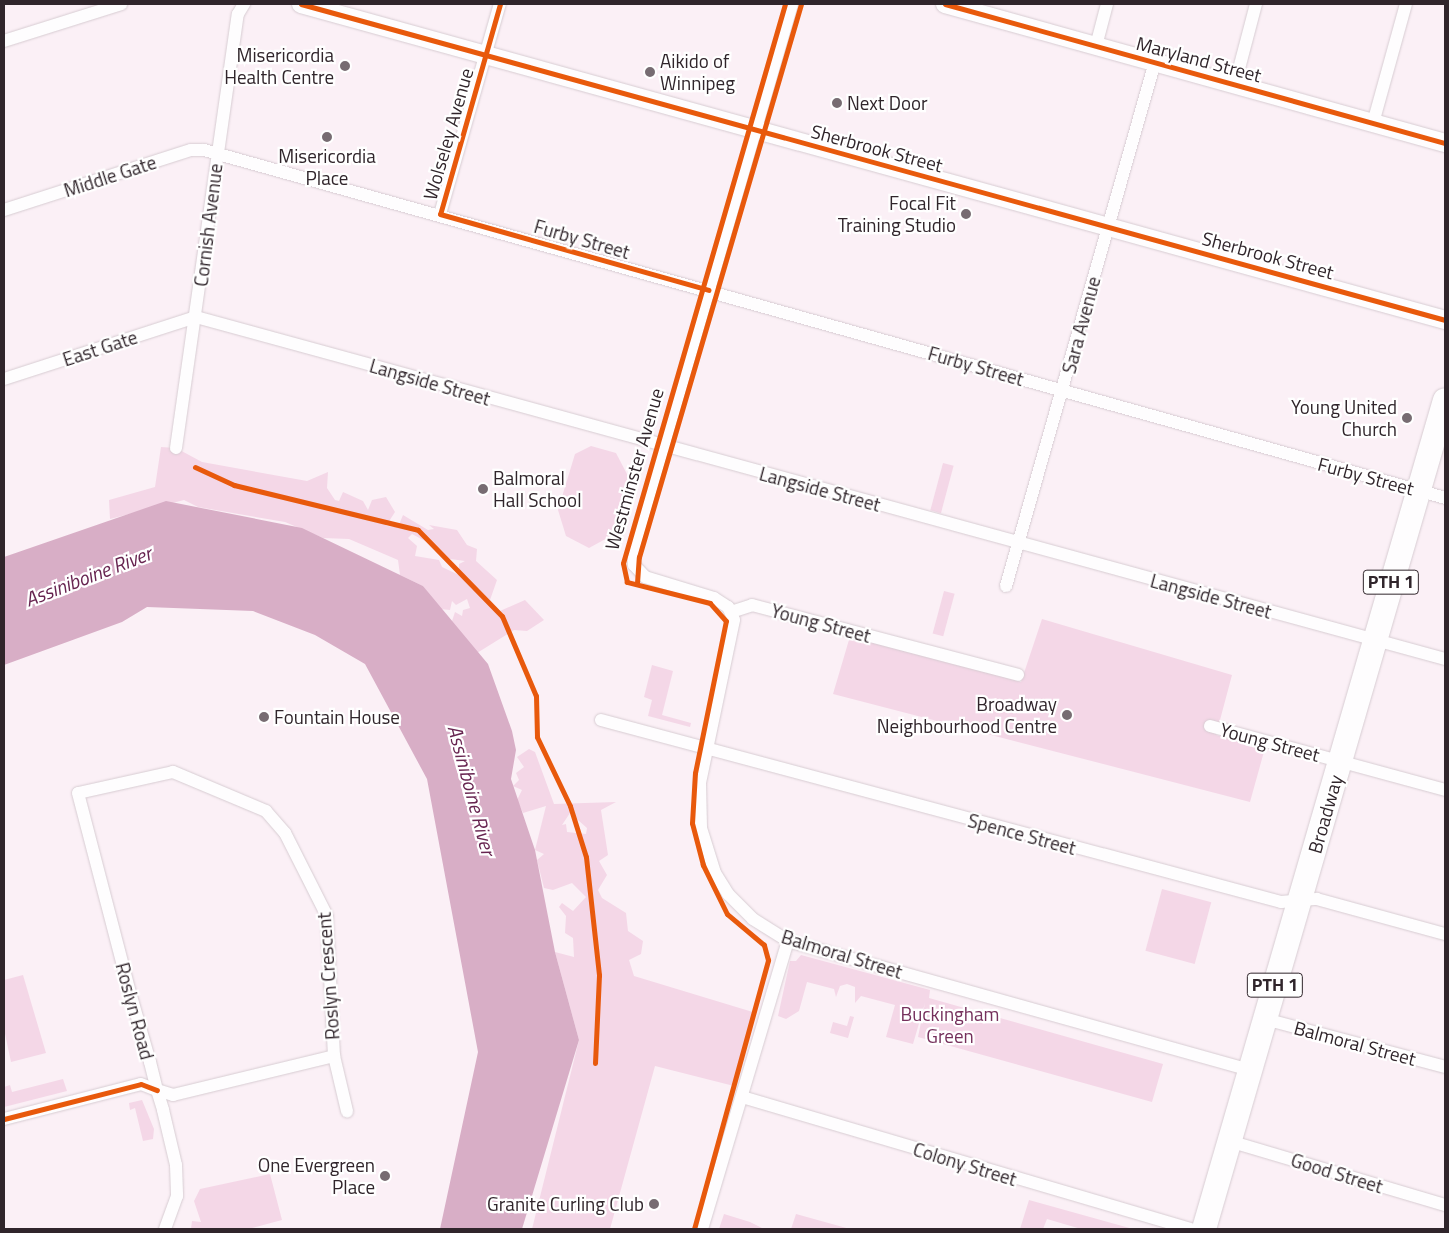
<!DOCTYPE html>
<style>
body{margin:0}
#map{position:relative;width:1449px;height:1233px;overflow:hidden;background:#fbf0f6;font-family:"Titillium Web",sans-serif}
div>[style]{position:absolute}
.green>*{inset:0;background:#f4d7e7;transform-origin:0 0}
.water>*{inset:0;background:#d8aec6}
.roads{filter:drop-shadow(0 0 1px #d7ccd2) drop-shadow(0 0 1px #d7ccd2)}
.street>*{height:12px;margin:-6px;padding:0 6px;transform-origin:6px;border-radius:6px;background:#fefdfe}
.secondary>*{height:18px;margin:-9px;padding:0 9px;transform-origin:9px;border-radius:9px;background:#fefdfe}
.highway>*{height:24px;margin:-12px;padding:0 12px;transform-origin:12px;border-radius:12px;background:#fefdfe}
.cycleway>*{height:5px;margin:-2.5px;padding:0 2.5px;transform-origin:2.5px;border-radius:2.5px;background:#e8590c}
.dots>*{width:14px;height:14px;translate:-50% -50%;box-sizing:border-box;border:2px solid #fff;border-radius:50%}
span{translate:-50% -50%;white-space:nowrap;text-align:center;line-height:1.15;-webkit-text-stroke:4.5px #fff;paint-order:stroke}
.shield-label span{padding:1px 4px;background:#fff;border:1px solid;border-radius:4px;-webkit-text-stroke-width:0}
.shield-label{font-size:18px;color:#30252b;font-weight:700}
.poi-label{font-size:19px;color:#30252b}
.right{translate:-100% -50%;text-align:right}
.left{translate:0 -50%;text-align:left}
.street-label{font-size:19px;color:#30252b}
.park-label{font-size:19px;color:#75305c}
.water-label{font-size:20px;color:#672450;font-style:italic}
.frame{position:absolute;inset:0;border:5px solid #30252b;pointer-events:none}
</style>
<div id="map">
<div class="green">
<div style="clip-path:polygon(591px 446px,616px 453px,628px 476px,611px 536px,589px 548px,566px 536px,558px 510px,575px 454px)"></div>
<div style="clip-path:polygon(evenodd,161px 447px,176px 448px,202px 462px,307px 481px,328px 472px,327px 488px,335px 500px,339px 501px,343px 492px,363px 501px,368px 510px,372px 500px,386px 497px,395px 512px,386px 526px,398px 527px,403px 515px,428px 530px,434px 529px,429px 525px,457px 530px,467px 545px,477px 549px,476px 561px,497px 580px,490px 600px,500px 611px,525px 600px,544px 620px,527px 631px,514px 630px,477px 653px,451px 624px,455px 612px,462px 616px,463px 610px,470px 608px,467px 599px,456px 605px,452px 601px,450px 610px,440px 609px,423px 586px,400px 575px,398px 560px,349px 539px,323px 538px,285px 522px,198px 507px,184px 500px,110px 519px,109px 500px,155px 487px,161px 447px,412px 534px,440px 549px,443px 558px,465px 561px,459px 564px,459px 575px,442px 567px,439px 560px,415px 556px,417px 546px,408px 538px,412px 534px)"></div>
<div style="left:943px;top:463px;width:11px;height:49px;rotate:15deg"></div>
<div style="left:944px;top:591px;width:11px;height:44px;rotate:15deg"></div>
<div style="clip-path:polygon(1042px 619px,1232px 675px,1216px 735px,1265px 748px,1250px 802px,833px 694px,851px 633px,1021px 682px)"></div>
<div style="clip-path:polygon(652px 665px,673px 671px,662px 715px,691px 723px,690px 727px,648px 716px,652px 700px,644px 697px)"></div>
<div style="clip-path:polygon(evenodd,529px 749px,535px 752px,554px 804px,616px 802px,601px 810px,608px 855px,599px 861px,607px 875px,598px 890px,602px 898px,626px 913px,628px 931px,643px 941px,641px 954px,629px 960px,634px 976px,756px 1013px,734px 1086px,655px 1066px,610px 1229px,532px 1229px,579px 1040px,555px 952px,574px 957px,573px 938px,565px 933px,566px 916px,559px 907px,562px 903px,573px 911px,586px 897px,572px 883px,553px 890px,544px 888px,537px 860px,544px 854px,535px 850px,546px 806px,523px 813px,517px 800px,522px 790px,513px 786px,519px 780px,516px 773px,524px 767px,517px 757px,529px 749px,570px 813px,587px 828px,586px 834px,567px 832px,566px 824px,562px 825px,570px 813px)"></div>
<div style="left:1162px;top:889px;width:51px;height:64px;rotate:15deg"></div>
<div style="clip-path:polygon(801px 955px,930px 990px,929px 998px,1163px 1064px,1152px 1102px,918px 1037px,925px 1003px,913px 1044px,886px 1037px,895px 1005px,861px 996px,855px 1003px,855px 987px,847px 984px,840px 986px,836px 997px,834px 989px,807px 982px,799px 1011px,786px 1019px,778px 1016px,790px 961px,796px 961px)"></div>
<div style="clip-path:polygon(23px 975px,46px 1053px,11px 1062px,4px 1029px,4px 980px)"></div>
<div style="clip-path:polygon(850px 1016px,854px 1017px,848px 1038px,830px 1033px,833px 1022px,847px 1026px)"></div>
<div style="clip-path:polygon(63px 1079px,67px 1091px,4px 1107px,4px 1087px,10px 1085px,12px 1092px)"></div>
<div style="clip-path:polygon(142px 1100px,154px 1129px,153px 1139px,143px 1141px,135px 1108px,130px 1110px,129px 1103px)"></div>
<div style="clip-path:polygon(270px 1174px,282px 1220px,248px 1229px,191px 1229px,192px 1221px,201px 1222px,194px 1201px,200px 1189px)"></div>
<div style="clip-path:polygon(1029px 1200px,1133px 1229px,1081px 1229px,1047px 1219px,1043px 1229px,1020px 1229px)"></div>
<div style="clip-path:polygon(724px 1214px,750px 1222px,764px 1229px,719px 1229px)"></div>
<div style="clip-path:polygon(796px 1214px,850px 1229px,776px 1229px,791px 1229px)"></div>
</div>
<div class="water">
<div style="clip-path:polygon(166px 501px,302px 528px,423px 586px,488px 664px,512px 731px,516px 750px,511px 779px,535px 850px,555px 952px,579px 1040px,522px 1229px,440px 1229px,478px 1052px,427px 779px,365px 664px,315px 635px,253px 611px,147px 607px,122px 622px,4px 665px,4px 557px)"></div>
</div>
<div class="roads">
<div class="street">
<div style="left:792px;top:4px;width:570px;rotate:106.21deg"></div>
<div style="left:633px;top:551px;width:14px;rotate:86deg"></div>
<div style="left:634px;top:565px;width:16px;rotate:47deg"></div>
<div style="left:645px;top:577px;width:72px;rotate:16.9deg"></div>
<div style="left:714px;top:598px;width:17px;rotate:33deg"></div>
<div style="left:728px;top:607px;width:14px;rotate:65deg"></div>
<div style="left:734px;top:620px;width:167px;rotate:101.8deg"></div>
<div style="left:700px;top:783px;width:45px;rotate:88.7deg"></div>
<div style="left:701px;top:828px;width:47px;rotate:72.7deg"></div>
<div style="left:715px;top:873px;width:25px;rotate:58deg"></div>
<div style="left:728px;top:894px;width:35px;rotate:45deg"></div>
<div style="left:753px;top:919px;width:41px;rotate:32.2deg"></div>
<div style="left:788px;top:941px;width:480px;rotate:15.6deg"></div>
<div style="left:4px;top:41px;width:123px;rotate:-17.5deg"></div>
<div style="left:1096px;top:46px;width:43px;rotate:-75.3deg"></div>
<div style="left:1235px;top:84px;width:83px;rotate:-75.3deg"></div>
<div style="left:1373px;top:123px;width:123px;rotate:-74.5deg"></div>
<div style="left:4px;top:210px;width:196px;rotate:-17.8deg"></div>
<div style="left:191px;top:150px;width:13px"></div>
<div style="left:204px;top:150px;width:1289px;rotate:15.66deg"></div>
<div style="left:440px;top:214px;width:218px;rotate:-74.1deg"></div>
<div style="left:4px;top:379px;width:202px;rotate:-17.9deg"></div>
<div style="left:196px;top:317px;width:1295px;rotate:15.31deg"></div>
<div style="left:176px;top:448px;width:438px;rotate:-81.9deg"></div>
<div style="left:238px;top:14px;width:12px;rotate:-59deg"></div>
<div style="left:1006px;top:586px;width:545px;rotate:-74.13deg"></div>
<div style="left:731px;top:612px;width:22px;rotate:-18deg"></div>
<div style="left:752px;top:605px;width:275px;rotate:14.7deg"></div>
<div style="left:601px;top:720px;width:704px;rotate:14.98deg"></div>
<div style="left:1281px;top:902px;width:36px;rotate:-5deg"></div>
<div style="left:1317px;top:899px;width:133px;rotate:15.3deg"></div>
<div style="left:1210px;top:726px;width:244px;rotate:15.2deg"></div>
<div style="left:1265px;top:1019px;width:186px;rotate:14.9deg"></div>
<div style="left:334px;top:1056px;width:57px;rotate:76.7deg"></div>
<div style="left:742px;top:1097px;width:467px;rotate:16.4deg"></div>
<div style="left:4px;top:1119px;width:141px;rotate:-14.3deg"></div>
<div style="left:141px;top:1084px;width:17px;rotate:21deg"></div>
<div style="left:157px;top:1090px;width:17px;rotate:17deg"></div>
<div style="left:173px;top:1095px;width:166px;rotate:-13.6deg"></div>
<div style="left:334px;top:1056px;width:140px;rotate:-92.9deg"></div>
<div style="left:327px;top:916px;width:93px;rotate:-116.8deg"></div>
<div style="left:285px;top:833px;width:29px;rotate:-131deg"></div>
<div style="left:266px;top:811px;width:101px;rotate:-157.2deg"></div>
<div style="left:173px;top:772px;width:97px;rotate:167.5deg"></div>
<div style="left:78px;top:793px;width:210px;rotate:75.4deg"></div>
<div style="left:131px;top:996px;width:69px;rotate:73.9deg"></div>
<div style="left:150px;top:1062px;width:29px;rotate:76deg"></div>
<div style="left:157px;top:1090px;width:21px;rotate:73deg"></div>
<div style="left:163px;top:1110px;width:57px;rotate:76.7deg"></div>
<div style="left:176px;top:1165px;width:31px;rotate:88deg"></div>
<div style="left:177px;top:1196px;width:35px;rotate:110deg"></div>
<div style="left:1229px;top:1141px;width:225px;rotate:16.5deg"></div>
<div style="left:702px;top:1229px;width:301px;rotate:-73.4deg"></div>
</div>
<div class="secondary">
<div style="left:301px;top:4px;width:1187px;rotate:15.44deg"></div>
<div style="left:945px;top:4px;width:519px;rotate:15.54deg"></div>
</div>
<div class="highway">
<div style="left:1204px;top:1229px;width:863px;rotate:-73.79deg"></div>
</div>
</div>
<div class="cycleway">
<div style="left:301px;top:4px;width:1187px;rotate:15.44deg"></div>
<div style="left:500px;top:4px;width:218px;rotate:105.9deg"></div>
<div style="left:440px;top:214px;width:279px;rotate:15.8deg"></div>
<div style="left:945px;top:4px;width:519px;rotate:15.54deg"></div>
<div style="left:195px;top:467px;width:43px;rotate:24.8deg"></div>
<div style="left:234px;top:485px;width:189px;rotate:13.7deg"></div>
<div style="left:418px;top:530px;width:120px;rotate:45.7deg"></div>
<div style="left:502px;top:616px;width:87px;rotate:67deg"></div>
<div style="left:536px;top:696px;width:41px;rotate:88.6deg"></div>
<div style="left:537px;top:737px;width:76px;rotate:64.4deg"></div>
<div style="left:570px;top:806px;width:53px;rotate:72.6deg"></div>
<div style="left:586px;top:857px;width:119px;rotate:83.7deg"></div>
<div style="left:599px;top:975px;width:88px;rotate:92.6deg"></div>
<div style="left:637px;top:583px;width:26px;rotate:-86deg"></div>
<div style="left:639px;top:557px;width:576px;rotate:-73.67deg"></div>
<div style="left:4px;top:1119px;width:141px;rotate:-14.3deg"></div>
<div style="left:141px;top:1084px;width:17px;rotate:21deg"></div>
<div style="left:694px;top:1229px;width:279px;rotate:-74.6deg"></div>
<div style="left:768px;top:960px;width:16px;rotate:-105deg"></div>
<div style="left:764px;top:945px;width:48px;rotate:-140deg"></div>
<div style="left:727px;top:914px;width:55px;rotate:-116.1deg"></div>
<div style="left:703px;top:865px;width:43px;rotate:-104.7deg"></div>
<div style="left:692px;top:823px;width:50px;rotate:-86.6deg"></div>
<div style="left:695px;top:773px;width:155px;rotate:-78.5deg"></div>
<div style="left:726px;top:621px;width:24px;rotate:-132deg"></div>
<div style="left:710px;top:603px;width:86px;rotate:-165.8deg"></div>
<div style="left:627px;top:582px;width:19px;rotate:-102deg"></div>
<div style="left:623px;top:563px;width:582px;rotate:-73.84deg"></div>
</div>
<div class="dots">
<div style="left:345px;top:66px;background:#776c72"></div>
<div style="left:650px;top:72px;background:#776c72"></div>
<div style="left:837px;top:103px;background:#776c72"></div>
<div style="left:327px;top:137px;background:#776c72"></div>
<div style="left:966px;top:214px;background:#776c72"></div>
<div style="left:1407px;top:418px;background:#776c72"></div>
<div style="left:483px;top:489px;background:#776c72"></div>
<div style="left:1067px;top:715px;background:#776c72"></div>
<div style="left:264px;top:717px;background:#776c72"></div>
<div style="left:385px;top:1176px;background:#776c72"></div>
<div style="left:654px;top:1204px;background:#776c72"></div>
</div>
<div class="shield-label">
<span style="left:1391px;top:582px">PTH 1</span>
<span style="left:1275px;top:985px">PTH 1</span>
</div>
<div class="poi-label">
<span class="right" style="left:334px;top:66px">Misericordia<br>Health Centre</span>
<span class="left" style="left:660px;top:72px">Aikido of<br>Winnipeg</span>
<span class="left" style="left:847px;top:103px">Next Door</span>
<span style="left:327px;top:167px">Misericordia<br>Place</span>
<span class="right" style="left:956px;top:214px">Focal Fit<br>Training Studio</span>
<span class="right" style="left:1397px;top:418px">Young United<br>Church</span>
<span class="left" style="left:493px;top:489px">Balmoral<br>Hall School</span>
<span class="right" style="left:1057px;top:715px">Broadway<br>Neighbourhood Centre</span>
<span class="left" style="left:274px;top:717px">Fountain House</span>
<span class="right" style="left:375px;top:1176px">One Evergreen<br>Place</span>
<span class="right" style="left:644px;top:1204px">Granite Curling Club</span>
</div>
<div class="street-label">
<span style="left:1199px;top:59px;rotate:15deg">Maryland Street</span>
<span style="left:448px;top:134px;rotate:-74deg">Wolseley Avenue</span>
<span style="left:877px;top:148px;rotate:15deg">Sherbrook Street</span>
<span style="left:110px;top:176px;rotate:-18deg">Middle Gate</span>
<span style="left:208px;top:225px;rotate:-83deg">Cornish Avenue</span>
<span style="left:582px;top:239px;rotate:16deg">Furby Street</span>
<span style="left:1268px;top:255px;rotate:15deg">Sherbrook Street</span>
<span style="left:1081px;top:325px;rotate:-75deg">Sara Avenue</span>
<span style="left:100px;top:348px;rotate:-18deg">East Gate</span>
<span style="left:976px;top:366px;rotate:16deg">Furby Street</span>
<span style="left:430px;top:382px;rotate:16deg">Langside Street</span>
<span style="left:634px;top:469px;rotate:-74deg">Westminster Avenue</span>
<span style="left:1366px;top:476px;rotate:15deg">Furby Street</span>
<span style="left:820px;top:489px;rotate:15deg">Langside Street</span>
<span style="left:1211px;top:596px;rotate:15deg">Langside Street</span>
<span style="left:821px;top:623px;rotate:15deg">Young Street</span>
<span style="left:1270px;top:742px;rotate:15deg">Young Street</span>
<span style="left:1325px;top:814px;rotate:-74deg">Broadway</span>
<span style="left:1022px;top:834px;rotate:15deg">Spence Street</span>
<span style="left:842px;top:954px;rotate:17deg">Balmoral Street</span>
<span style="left:328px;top:976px;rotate:-94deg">Roslyn Crescent</span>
<span style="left:135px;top:1011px;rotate:75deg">Roslyn Road</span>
<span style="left:1355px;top:1043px;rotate:15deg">Balmoral Street</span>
<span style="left:965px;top:1164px;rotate:17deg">Colony Street</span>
<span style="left:1337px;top:1173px;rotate:17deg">Good Street</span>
</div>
<div class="park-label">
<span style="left:950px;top:1025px">Buckingham<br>Green</span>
</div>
<div class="water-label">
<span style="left:88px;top:576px;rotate:-21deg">Assiniboine River</span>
<span style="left:472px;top:790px;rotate:75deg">Assiniboine River</span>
</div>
<div class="frame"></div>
</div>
